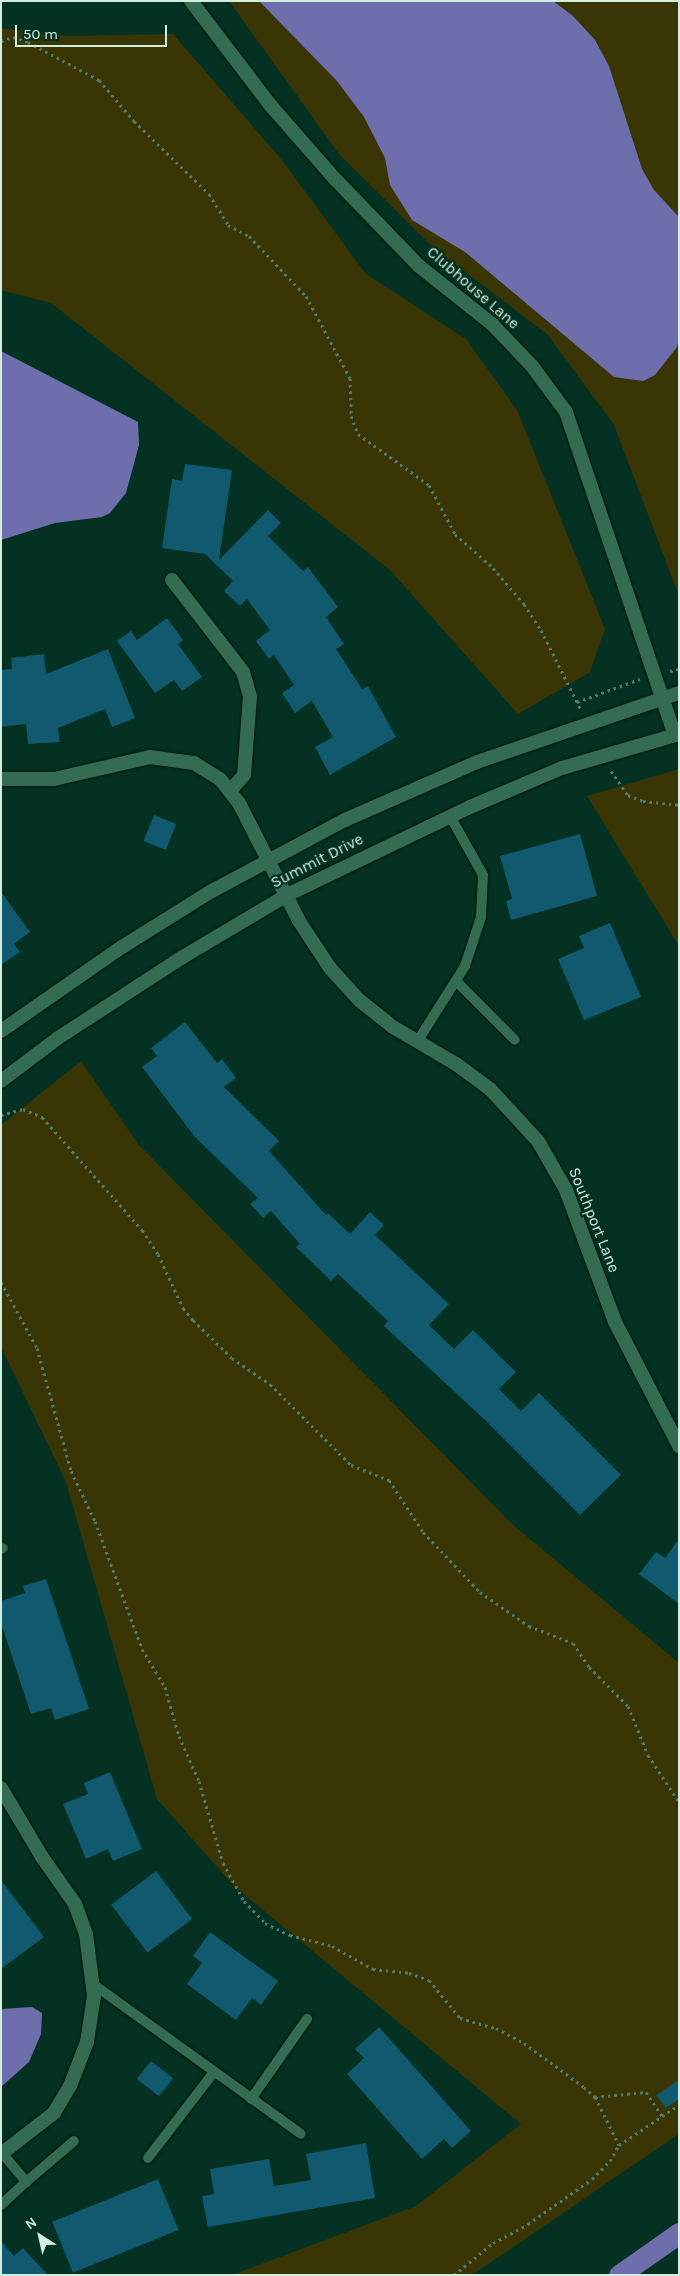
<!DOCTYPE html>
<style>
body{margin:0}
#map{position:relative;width:680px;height:2276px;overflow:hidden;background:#043121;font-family:Karla,sans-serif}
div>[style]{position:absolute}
.green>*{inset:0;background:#3a3504}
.water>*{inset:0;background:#6f6eac}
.canal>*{height:21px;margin:-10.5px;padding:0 10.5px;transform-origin:10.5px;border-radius:10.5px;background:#6f6eac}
.building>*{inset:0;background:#10596e;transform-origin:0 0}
.path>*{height:3px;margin-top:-1.5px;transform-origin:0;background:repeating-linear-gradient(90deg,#527969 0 2.5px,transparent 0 6.5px)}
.roads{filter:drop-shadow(0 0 1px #00170c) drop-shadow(0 0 1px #00170c)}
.service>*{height:10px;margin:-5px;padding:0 5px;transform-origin:5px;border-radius:5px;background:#346b53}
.minor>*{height:14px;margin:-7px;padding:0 7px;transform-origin:7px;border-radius:7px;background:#346b53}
span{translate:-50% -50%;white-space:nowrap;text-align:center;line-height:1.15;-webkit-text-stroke:4.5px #043121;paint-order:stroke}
.street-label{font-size:16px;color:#d2eedf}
.frame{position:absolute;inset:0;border:2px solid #d2eedf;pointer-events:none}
.north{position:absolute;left:15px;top:2211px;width:50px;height:50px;-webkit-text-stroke:4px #043121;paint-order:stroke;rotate:325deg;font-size:14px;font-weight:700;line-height:20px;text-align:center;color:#d2eedf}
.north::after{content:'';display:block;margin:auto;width:18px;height:22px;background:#d2eedf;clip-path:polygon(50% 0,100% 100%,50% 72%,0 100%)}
.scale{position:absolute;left:15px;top:25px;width:152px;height:22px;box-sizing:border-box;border:2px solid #d2eedf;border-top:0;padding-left:6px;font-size:15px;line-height:18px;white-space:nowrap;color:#d2eedf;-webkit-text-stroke:4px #043121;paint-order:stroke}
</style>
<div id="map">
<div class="green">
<div style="clip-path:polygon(229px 1px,679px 1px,679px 596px,614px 425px,548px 335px,434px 248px,339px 154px)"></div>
<div style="clip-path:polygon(1px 28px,68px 36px,173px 34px,281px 159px,366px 274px,466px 339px,517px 410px,605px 629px,590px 672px,518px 714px,390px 570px,51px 303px,1px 290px)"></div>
<div style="clip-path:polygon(679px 769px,679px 946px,587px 796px)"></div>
<div style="clip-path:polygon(81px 1061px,138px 1144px,512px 1524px,679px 1663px,679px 2134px,472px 2275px,232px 2275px,416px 2206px,521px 2124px,234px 1886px,157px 1799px,66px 1482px,1px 1347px,1px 1125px)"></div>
</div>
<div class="water">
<div style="clip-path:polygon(259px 1px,553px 1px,573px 16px,595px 40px,609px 66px,642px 169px,654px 190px,679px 217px,679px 339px,677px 347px,655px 375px,643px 381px,614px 377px,465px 252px,412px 220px,390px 185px,385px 158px,364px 117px,337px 81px)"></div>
<div style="clip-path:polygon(1px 351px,138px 422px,139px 445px,126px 493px,110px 513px,102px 517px,55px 523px,1px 540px)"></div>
<div style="clip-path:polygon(32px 2007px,42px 2013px,41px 2034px,29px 2062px,1px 2087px,1px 2009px)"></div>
</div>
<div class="canal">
<div style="left:619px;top:2275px;width:73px;rotate:-35deg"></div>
</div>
<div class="building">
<div style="clip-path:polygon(185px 464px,232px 470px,219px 560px,268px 510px,281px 523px,268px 536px,303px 571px,308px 567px,338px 607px,326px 617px,344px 644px,336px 649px,362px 689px,368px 686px,396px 737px,330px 775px,315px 747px,333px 737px,312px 701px,295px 713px,282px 693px,294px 685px,274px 655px,269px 659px,256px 641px,270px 630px,247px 599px,240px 606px,224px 591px,233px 581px,205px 554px,162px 548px,172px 479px,182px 481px)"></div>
<div style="clip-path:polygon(167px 618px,183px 640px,178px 644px,202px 677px,182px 691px,174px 680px,155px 693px,117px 641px,131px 631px,137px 640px)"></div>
<div style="clip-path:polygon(108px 649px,135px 718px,112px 727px,105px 709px,58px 728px,60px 742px,28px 744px,26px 724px,1px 727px,1px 670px,12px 669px,11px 658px,44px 654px,46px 674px)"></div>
<div style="left:154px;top:815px;width:24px;height:28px;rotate:22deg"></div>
<div style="clip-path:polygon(580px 834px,597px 896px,511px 920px,506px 901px,512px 899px,500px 856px)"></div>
<div style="clip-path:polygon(1px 892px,30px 932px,14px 944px,20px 952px,1px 965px)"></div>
<div style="clip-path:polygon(610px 923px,641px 997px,584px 1020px,558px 959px,584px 948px,579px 936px)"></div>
<div style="clip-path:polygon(185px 1022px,217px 1063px,222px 1059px,236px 1078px,224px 1087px,279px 1141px,269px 1151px,326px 1215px,328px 1213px,350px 1234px,370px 1212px,384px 1225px,375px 1235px,449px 1304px,429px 1325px,454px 1349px,473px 1330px,516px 1372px,499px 1389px,521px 1411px,539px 1393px,621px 1475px,580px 1515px,486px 1421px,384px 1326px,388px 1321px,338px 1274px,331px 1281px,296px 1247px,300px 1244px,271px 1211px,263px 1218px,250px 1204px,258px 1198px,195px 1137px,142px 1067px,157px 1056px,151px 1048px)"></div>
<div style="clip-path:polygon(679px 1539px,679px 1604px,639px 1574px,656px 1552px,665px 1558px)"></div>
<div style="clip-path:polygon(46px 1579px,89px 1709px,55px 1720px,51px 1708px,31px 1714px,1px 1623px,1px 1601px,25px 1593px,23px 1586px)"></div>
<div style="clip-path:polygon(110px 1772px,142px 1849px,113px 1861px,108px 1849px,86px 1859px,63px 1804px,88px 1794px,84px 1783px)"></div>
<div style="left:156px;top:1871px;width:60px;height:56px;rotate:53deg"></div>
<div style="clip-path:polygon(1px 1880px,44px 1937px,1px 1969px)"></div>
<div style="clip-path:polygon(210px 1932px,278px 1981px,261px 2005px,252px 1998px,236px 2020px,187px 1984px,202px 1963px,193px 1956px)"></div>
<div style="clip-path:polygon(379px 2027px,471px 2131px,452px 2148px,444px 2139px,422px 2159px,347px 2074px,364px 2058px,355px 2049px)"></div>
<div style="left:151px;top:2061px;width:28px;height:23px;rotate:38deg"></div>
<div style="clip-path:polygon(679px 2080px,679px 2099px,666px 2108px,656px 2095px)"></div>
<div style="clip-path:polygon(366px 2143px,375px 2198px,208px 2227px,202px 2196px,214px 2194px,210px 2169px,269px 2159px,274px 2186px,311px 2180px,306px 2154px)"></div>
<div style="left:158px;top:2179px;width:55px;height:114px;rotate:68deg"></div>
<div style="clip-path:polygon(1px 2241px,14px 2256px,23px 2248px,48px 2275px,1px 2275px)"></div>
</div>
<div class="path">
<div style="left:1px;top:41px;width:13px;rotate:-18deg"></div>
<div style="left:13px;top:37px;width:16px;rotate:18deg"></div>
<div style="left:28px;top:42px;width:81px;rotate:28.2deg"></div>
<div style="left:99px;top:80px;width:54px;rotate:49.5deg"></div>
<div style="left:134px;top:121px;width:105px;rotate:44.2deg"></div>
<div style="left:209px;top:194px;width:36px;rotate:58deg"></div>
<div style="left:228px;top:225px;width:24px;rotate:28deg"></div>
<div style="left:249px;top:236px;width:83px;rotate:46.5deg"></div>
<div style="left:306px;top:296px;width:93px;rotate:61.8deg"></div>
<div style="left:350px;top:378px;width:38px;rotate:88deg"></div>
<div style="left:351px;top:416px;width:19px;rotate:69deg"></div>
<div style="left:358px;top:434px;width:87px;rotate:35.7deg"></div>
<div style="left:429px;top:485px;width:55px;rotate:62deg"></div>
<div style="left:455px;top:534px;width:51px;rotate:41.8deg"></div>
<div style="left:493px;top:568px;width:48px;rotate:49.3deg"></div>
<div style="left:524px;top:604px;width:31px;rotate:57deg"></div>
<div style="left:541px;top:630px;width:89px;rotate:63.4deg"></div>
<div style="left:670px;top:671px;width:9px;rotate:-13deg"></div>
<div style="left:577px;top:702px;width:67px;rotate:-20.1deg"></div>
<div style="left:611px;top:771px;width:29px;rotate:55deg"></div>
<div style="left:628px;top:795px;width:16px;rotate:22deg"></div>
<div style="left:643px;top:801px;width:36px;rotate:6deg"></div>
<div style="left:1px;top:1115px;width:23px;rotate:-15deg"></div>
<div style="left:23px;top:1109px;width:21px;rotate:23deg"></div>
<div style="left:42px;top:1117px;width:151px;rotate:48.5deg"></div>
<div style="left:142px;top:1230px;width:29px;rotate:56deg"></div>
<div style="left:158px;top:1254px;width:60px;rotate:65.2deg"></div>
<div style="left:183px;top:1308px;width:16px;rotate:50deg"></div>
<div style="left:193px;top:1320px;width:54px;rotate:44.3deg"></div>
<div style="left:232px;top:1358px;width:46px;rotate:34.4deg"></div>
<div style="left:270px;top:1384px;width:115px;rotate:45deg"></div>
<div style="left:351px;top:1465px;width:41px;rotate:21.5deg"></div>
<div style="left:389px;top:1480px;width:62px;rotate:56.8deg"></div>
<div style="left:423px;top:1532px;width:83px;rotate:46.5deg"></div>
<div style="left:480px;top:1592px;width:60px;rotate:34.8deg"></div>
<div style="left:529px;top:1626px;width:47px;rotate:21.1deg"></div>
<div style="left:573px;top:1643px;width:29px;rotate:56deg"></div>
<div style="left:589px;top:1667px;width:55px;rotate:45deg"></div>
<div style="left:628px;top:1706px;width:53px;rotate:67.8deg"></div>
<div style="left:648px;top:1755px;width:56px;rotate:56.6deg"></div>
<div style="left:1px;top:1282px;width:75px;rotate:61.4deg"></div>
<div style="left:37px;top:1348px;width:128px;rotate:74.5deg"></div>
<div style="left:71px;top:1471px;width:55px;rotate:64.4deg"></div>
<div style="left:95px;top:1521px;width:136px;rotate:69.8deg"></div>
<div style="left:142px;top:1649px;width:44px;rotate:58.8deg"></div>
<div style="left:165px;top:1687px;width:51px;rotate:74.1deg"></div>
<div style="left:179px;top:1736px;width:49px;rotate:66deg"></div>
<div style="left:199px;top:1781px;width:85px;rotate:73.7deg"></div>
<div style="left:223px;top:1863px;width:43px;rotate:61.1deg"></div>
<div style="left:244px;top:1901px;width:30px;rotate:46deg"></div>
<div style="left:265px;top:1923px;width:28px;rotate:26deg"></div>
<div style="left:290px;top:1935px;width:43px;rotate:14.7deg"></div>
<div style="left:332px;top:1946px;width:47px;rotate:29.3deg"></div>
<div style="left:373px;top:1969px;width:36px;rotate:6deg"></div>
<div style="left:409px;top:1973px;width:21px;rotate:19deg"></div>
<div style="left:429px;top:1980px;width:49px;rotate:50.8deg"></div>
<div style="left:460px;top:2018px;width:37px;rotate:16deg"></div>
<div style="left:496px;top:2028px;width:32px;rotate:28deg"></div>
<div style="left:524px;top:2043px;width:74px;rotate:36.3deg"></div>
<div style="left:584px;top:2087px;width:15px;rotate:42deg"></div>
<div style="left:595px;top:2097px;width:54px;rotate:63.4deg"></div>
<div style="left:619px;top:2145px;width:72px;rotate:-33.7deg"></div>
<div style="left:595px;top:2097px;width:51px;rotate:-5.6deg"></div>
<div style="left:646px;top:2092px;width:29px;rotate:56deg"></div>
<div style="left:454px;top:2275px;width:50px;rotate:-39.4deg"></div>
<div style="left:493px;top:2243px;width:40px;rotate:-28deg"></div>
<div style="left:528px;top:2224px;width:78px;rotate:-35.1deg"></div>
<div style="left:592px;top:2179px;width:25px;rotate:-45deg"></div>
<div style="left:610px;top:2161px;width:18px;rotate:-61deg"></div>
</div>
<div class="roads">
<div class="service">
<div style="left:456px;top:981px;width:83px;rotate:45deg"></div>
<div style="left:417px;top:1042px;width:90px;rotate:-57.7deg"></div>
<div style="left:465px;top:966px;width:52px;rotate:-71.9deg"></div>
<div style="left:481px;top:917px;width:42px;rotate:-87.3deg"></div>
<div style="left:483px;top:875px;width:68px;rotate:-119.2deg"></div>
<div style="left:1px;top:1549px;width:2px;rotate:-27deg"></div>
<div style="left:93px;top:1984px;width:256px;rotate:35.8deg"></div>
<div style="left:251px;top:2099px;width:98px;rotate:-55deg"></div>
<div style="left:2px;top:2153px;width:38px;rotate:50deg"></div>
<div style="left:26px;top:2182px;width:63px;rotate:-40.5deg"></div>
<div style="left:148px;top:2158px;width:108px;rotate:-52.5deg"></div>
<div style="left:1px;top:2205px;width:34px;rotate:-43deg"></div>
</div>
<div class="minor">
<div style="left:191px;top:1px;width:132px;rotate:52.7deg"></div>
<div style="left:271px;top:106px;width:97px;rotate:48.8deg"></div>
<div style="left:335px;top:179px;width:121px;rotate:46deg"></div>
<div style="left:419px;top:266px;width:93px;rotate:38.5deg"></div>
<div style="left:492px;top:324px;width:58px;rotate:46.4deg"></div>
<div style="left:532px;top:366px;width:57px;rotate:53.5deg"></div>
<div style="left:566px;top:412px;width:341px;rotate:71.4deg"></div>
<div style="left:172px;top:580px;width:116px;rotate:52.3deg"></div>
<div style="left:243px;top:672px;width:25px;rotate:74deg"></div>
<div style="left:250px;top:696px;width:79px;rotate:94.3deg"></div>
<div style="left:244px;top:775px;width:20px;rotate:131deg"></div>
<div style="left:1px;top:779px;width:53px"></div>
<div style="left:54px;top:779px;width:98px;rotate:-12.9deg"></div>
<div style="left:150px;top:757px;width:44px;rotate:7.8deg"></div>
<div style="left:194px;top:763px;width:31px;rotate:32deg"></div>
<div style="left:220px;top:779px;width:31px;rotate:52deg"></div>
<div style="left:239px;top:803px;width:132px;rotate:63deg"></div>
<div style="left:299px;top:921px;width:56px;rotate:56.6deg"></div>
<div style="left:330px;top:968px;width:43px;rotate:47.8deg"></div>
<div style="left:359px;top:1000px;width:43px;rotate:38.5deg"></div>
<div style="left:393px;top:1027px;width:73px;rotate:30.4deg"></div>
<div style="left:456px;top:1064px;width:42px;rotate:36.3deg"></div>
<div style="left:490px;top:1089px;width:71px;rotate:47.3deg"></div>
<div style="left:538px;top:1141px;width:56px;rotate:60.3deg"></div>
<div style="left:566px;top:1190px;width:141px;rotate:69.6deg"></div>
<div style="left:615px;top:1322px;width:140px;rotate:62.7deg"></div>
<div style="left:1px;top:1031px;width:147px;rotate:-34.8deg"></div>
<div style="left:122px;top:947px;width:104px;rotate:-32deg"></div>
<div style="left:210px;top:892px;width:153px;rotate:-28.1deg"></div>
<div style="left:345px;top:820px;width:144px;rotate:-23.7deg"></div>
<div style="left:477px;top:762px;width:213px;rotate:-18.9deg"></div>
<div style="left:1px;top:1081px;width:71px;rotate:-37deg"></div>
<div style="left:58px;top:1038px;width:147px;rotate:-33deg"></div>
<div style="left:181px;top:958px;width:123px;rotate:-30.7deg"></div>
<div style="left:287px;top:895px;width:203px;rotate:-25.7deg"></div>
<div style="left:470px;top:807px;width:100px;rotate:-23deg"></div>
<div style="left:562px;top:768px;width:122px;rotate:-16.2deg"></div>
<div style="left:1px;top:1788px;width:80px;rotate:59.3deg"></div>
<div style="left:42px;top:1857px;width:57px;rotate:54.9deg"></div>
<div style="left:75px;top:1904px;width:32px;rotate:70deg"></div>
<div style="left:86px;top:1934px;width:63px;rotate:82.6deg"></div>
<div style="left:94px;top:1996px;width:47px;rotate:98.7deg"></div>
<div style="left:87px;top:2042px;width:47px;rotate:111.1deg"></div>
<div style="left:70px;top:2086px;width:31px;rotate:121deg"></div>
<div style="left:54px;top:2113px;width:67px;rotate:142.3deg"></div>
</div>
</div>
<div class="street-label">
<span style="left:473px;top:288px;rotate:41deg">Clubhouse Lane</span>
<span style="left:317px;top:861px;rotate:-27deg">Summit Drive</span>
<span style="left:594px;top:1220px;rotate:68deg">Southport Lane</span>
</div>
<div class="frame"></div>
<div class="north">N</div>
<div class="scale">50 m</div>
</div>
